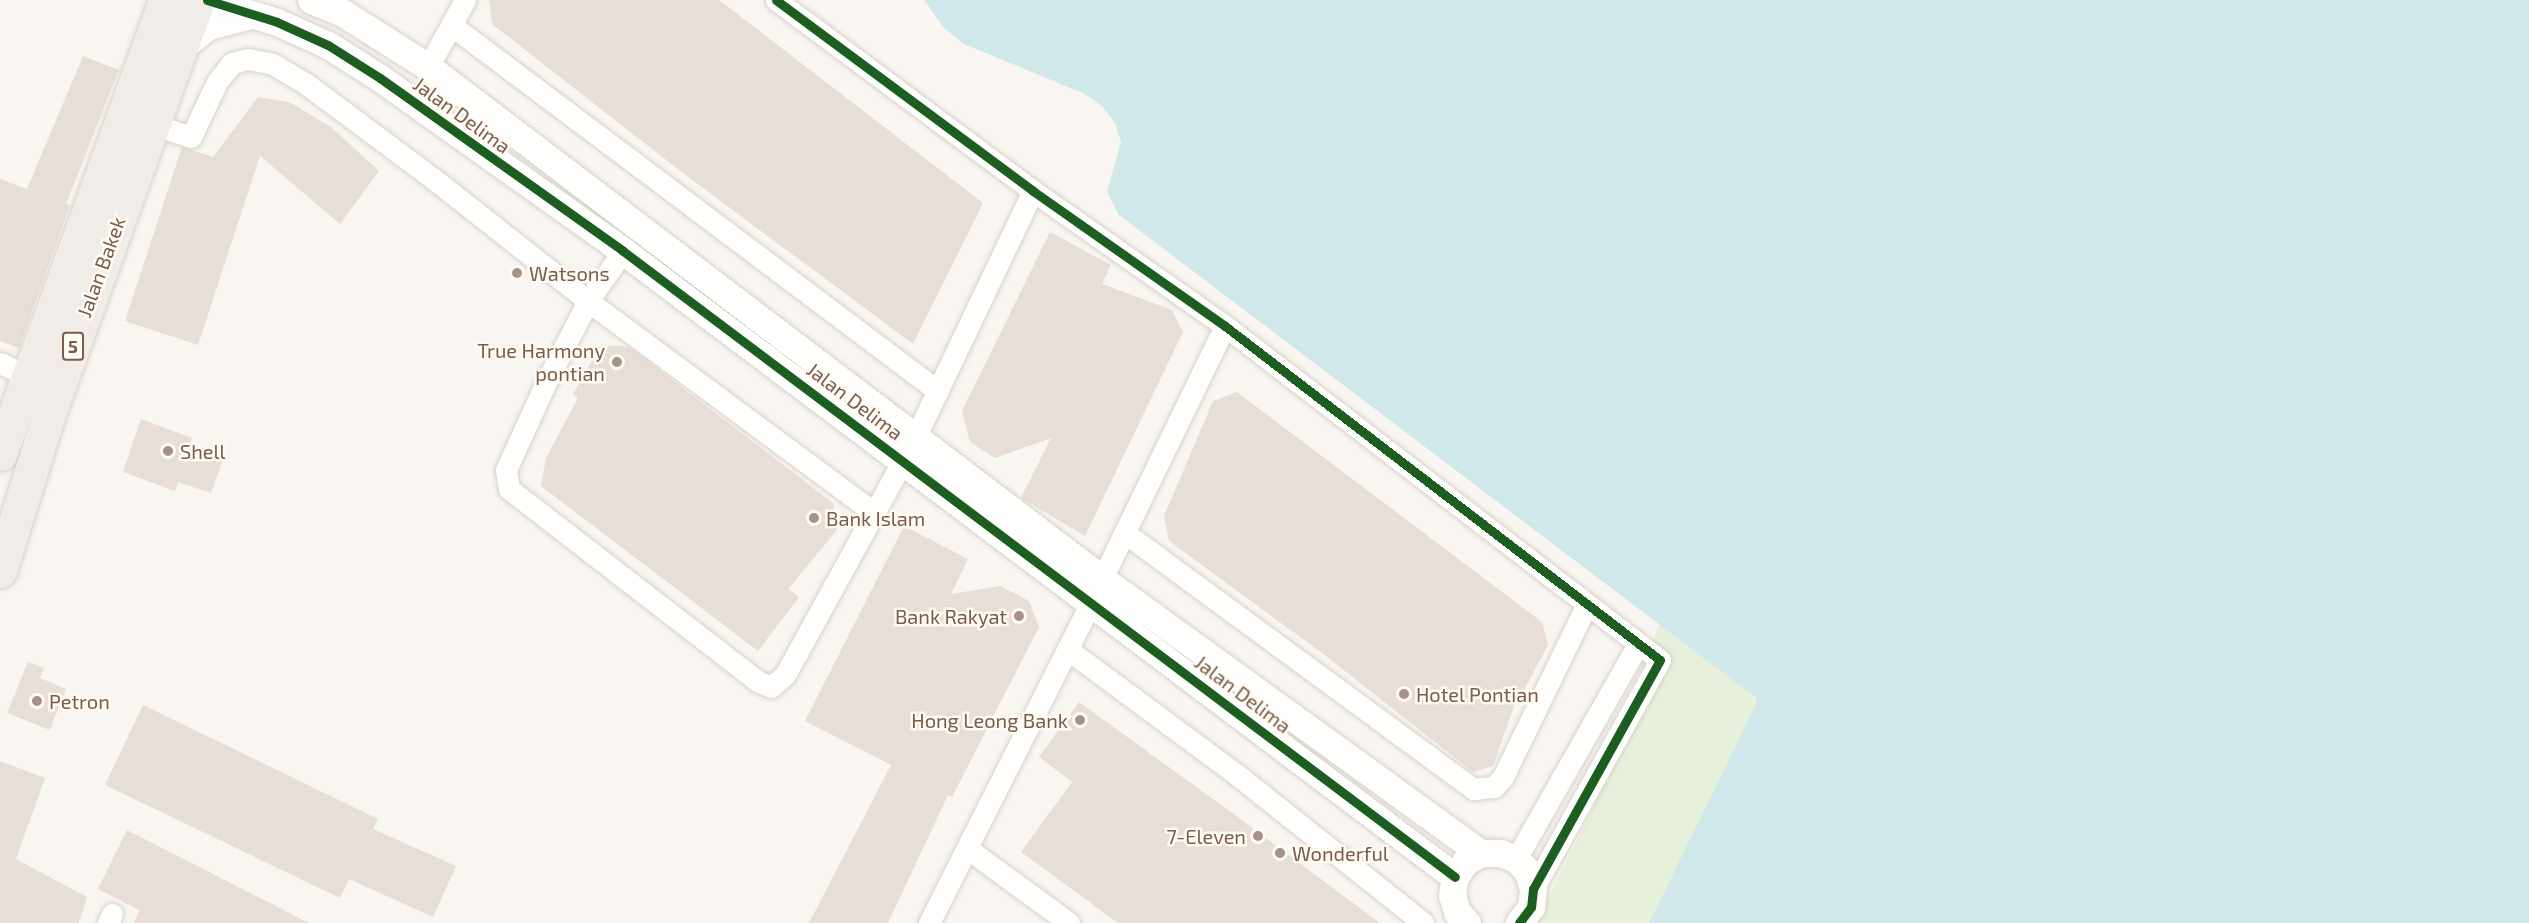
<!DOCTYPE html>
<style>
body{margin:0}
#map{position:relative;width:2529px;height:923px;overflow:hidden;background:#f9f5f0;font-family:"Exo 2",sans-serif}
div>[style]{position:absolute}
.green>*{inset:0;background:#e7f0db}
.water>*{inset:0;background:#d0e8ea}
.building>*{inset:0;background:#e6ded7}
.roads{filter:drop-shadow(0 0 2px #d7d1cb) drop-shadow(0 0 2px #d7d1cb)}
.minor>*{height:21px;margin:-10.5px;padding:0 10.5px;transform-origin:10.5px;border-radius:10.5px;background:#fefefd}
.tertiary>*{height:27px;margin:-13.5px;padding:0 13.5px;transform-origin:13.5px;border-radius:13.5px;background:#fefefd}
.trunk>*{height:33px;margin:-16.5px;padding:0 16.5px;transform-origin:16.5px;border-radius:16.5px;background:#f2ece8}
.cycleway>*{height:9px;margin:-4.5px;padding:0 4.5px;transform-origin:4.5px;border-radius:4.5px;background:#1b5e20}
.dots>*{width:16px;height:16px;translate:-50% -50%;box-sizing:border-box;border:3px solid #fffaf3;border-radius:50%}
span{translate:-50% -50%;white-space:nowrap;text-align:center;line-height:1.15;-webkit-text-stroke:5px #fffaf3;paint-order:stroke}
.shield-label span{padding:2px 4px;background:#fffaf3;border:2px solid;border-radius:4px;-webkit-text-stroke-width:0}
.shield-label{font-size:18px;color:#7a5c4d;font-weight:700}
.street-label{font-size:20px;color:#7a5c4d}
.poi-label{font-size:20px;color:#7a5c4d}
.left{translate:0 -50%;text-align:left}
.right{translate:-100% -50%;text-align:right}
</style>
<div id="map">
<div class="green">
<div style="clip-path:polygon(1659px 624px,1751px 693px,1756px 704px,1649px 923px,1536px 923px,1596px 802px)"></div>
</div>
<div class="water">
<div style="clip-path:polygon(924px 0,2529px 0,2529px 923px,1649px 923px,1756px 704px,1755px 697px,1119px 215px,1107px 192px,1121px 142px,1115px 123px,1103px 107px,1085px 94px,964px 44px,944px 28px)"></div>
</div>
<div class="building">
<div style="clip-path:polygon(489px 0,719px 0,983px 203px,913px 344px,679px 170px,492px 24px)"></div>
<div style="clip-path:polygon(83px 56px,119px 70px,66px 204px,70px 205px,19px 348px,0 341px,0 179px,27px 189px)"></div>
<div style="clip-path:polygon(258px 97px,289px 102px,331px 127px,379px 171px,340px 224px,260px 156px,198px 345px,125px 321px,182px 147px,213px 157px)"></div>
<div style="clip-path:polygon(1050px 232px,1111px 265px,1102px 284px,1172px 310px,1183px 332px,1085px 536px,1021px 498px,1051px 438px,995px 458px,970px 442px,962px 411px)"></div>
<div style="clip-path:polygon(601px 345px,629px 347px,833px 503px,837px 530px,788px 589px,799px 597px,758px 651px,541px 486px,546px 458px,578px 398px,573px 394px)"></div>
<div style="clip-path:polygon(1237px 392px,1542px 622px,1548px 645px,1523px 692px,1520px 689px,1493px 766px,1473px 772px,1322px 653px,1169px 541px,1164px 516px,1213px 401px)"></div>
<div style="clip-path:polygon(141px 419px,192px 438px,190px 445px,224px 457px,211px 493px,178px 482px,175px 491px,123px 472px)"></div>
<div style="clip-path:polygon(904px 526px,968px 559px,951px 594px,1000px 586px,1029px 601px,1039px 627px,952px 797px,948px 795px,888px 923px,809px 923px,891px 765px,805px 721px)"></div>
<div style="clip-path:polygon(28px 662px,44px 668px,40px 678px,66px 689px,50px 730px,7px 713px)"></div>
<div style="clip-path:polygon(1079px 702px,1246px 823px,1380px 923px,1118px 923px,1021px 852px,1072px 782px,1039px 757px)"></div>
<div style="clip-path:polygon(143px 705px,378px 819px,373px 829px,456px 866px,433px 917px,349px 879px,340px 898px,105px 785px)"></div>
<div style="clip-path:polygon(0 761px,45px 778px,16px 859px,87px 897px,79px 923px,0 923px)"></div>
<div style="clip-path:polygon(127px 830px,309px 923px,134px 923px,139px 910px,98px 889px)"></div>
</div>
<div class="roads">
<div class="minor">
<div style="left:776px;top:0;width:320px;rotate:36.6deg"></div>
<div style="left:1033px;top:191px;width:235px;rotate:35.1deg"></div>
<div style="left:1225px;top:326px;width:548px;rotate:37.52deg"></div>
<div style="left:1660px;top:660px;width:262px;rotate:119deg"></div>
<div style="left:451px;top:25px;width:609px;rotate:36.93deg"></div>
<div style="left:428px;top:67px;width:77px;rotate:-61.1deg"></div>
<div style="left:152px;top:124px;width:41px;rotate:18.4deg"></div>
<div style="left:191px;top:137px;width:61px;rotate:-64.7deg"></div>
<div style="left:217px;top:82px;width:24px;rotate:-52deg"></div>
<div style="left:232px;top:63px;width:16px;rotate:-14deg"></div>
<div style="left:248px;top:59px;width:25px;rotate:11deg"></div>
<div style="left:273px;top:64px;width:37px;rotate:31deg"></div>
<div style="left:305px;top:83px;width:162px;rotate:36.7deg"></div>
<div style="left:435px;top:180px;width:195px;rotate:38.3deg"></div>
<div style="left:588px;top:301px;width:355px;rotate:36.5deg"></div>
<div style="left:623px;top:251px;width:61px;rotate:125deg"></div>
<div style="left:588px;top:301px;width:89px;rotate:117.4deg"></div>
<div style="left:547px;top:380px;width:99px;rotate:114.5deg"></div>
<div style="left:506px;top:470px;width:19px;rotate:81deg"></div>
<div style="left:509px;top:489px;width:314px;rotate:37.7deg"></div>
<div style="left:757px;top:681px;width:15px;rotate:23deg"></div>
<div style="left:771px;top:687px;width:18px;rotate:-41deg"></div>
<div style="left:785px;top:675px;width:245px;rotate:-61.2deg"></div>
<div style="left:0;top:363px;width:29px;rotate:25deg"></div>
<div style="left:915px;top:438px;width:274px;rotate:-64.5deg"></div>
<div style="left:1125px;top:533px;width:433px;rotate:36.3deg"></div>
<div style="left:1474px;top:789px;width:20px;rotate:-6deg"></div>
<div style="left:1494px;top:787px;width:13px;rotate:-48deg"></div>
<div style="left:1503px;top:777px;width:192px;rotate:-64.1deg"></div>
<div style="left:1102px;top:579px;width:281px;rotate:-64.1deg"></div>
<div style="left:1067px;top:649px;width:210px;rotate:36.5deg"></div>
<div style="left:1236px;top:774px;width:239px;rotate:38.5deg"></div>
<div style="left:968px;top:849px;width:125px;rotate:36.2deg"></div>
<div style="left:1516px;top:859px;width:247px;rotate:-60.4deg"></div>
<div style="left:108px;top:923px;width:10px;rotate:-66deg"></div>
<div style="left:929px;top:923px;width:360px;rotate:-63.2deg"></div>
</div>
<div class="tertiary">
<div style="left:207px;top:0;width:73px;rotate:17.4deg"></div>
<div style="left:277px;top:22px;width:56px;rotate:24.3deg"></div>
<div style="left:328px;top:45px;width:62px;rotate:32.4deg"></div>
<div style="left:380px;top:78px;width:298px;rotate:35.4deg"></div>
<div style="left:623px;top:251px;width:1041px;rotate:36.96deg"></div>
<div style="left:311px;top:0;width:35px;rotate:22deg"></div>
<div style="left:343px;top:13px;width:101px;rotate:32.4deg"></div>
<div style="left:428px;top:67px;width:846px;rotate:37.22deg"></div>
<div style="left:1102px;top:579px;width:468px;rotate:35.9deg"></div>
<div style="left:180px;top:48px;width:36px;rotate:-38deg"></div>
<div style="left:208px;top:26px;width:44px;rotate:-14.3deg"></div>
<div style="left:1467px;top:923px;width:15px;rotate:-132deg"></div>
<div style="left:1457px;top:912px;width:18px;rotate:-106deg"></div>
<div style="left:1452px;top:895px;width:18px;rotate:-81deg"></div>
<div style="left:1455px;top:877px;width:18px;rotate:-56deg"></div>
<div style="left:1465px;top:862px;width:18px;rotate:-29deg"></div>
<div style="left:1481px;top:853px;width:19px"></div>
<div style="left:1500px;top:853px;width:17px;rotate:21deg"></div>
<div style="left:1516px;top:859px;width:18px;rotate:47deg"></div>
<div style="left:1528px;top:872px;width:18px;rotate:74deg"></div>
<div style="left:1533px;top:889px;width:18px;rotate:96deg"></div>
<div style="left:1531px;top:907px;width:20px;rotate:127deg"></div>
</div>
<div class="trunk">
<div style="left:0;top:454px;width:483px;rotate:-70deg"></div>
<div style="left:0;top:571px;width:164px;rotate:-72.7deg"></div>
<div style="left:49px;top:414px;width:440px;rotate:-70.2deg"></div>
</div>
</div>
<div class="cycleway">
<div style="left:207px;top:0;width:73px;rotate:17.4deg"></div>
<div style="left:277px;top:22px;width:56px;rotate:24.3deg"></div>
<div style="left:328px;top:45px;width:62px;rotate:32.4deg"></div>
<div style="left:380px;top:78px;width:298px;rotate:35.4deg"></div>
<div style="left:623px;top:251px;width:1041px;rotate:36.96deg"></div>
<div style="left:776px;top:0;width:320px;rotate:36.6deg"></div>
<div style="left:1033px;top:191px;width:235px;rotate:35.1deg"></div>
<div style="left:1225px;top:326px;width:548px;rotate:37.52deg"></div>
<div style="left:1660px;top:660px;width:262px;rotate:119deg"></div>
<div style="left:1533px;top:889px;width:18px;rotate:96deg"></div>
<div style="left:1531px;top:907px;width:20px;rotate:127deg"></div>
</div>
<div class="dots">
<div style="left:517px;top:273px;background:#a69286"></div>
<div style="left:617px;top:362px;background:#a69286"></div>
<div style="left:168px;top:451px;background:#a69286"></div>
<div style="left:814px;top:518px;background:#a69286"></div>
<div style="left:1019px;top:616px;background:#a69286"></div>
<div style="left:1404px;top:694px;background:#a69286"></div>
<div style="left:37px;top:701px;background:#a69286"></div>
<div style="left:1080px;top:720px;background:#a69286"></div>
<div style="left:1258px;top:836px;background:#a69286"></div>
<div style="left:1280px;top:853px;background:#a69286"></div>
</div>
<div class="shield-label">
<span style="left:73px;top:346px">5</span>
</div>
<div class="street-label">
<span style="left:462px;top:115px;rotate:36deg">Jalan Delima</span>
<span style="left:101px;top:267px;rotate:-70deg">Jalan Bakek</span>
<span style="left:855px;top:401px;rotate:37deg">Jalan Delima</span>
<span style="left:1243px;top:694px;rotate:37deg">Jalan Delima</span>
</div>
<div class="poi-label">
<span class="left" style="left:529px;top:273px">Watsons</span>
<span class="right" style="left:605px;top:362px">True Harmony<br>pontian</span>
<span class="left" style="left:180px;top:451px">Shell</span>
<span class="left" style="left:826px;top:518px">Bank Islam</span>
<span class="right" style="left:1007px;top:616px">Bank Rakyat</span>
<span class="left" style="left:1416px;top:694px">Hotel Pontian</span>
<span class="left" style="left:49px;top:701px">Petron</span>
<span class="right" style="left:1068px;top:720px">Hong Leong Bank</span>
<span class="right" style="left:1246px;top:836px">7-Eleven</span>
<span class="left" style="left:1292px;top:853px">Wonderful</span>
</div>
</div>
